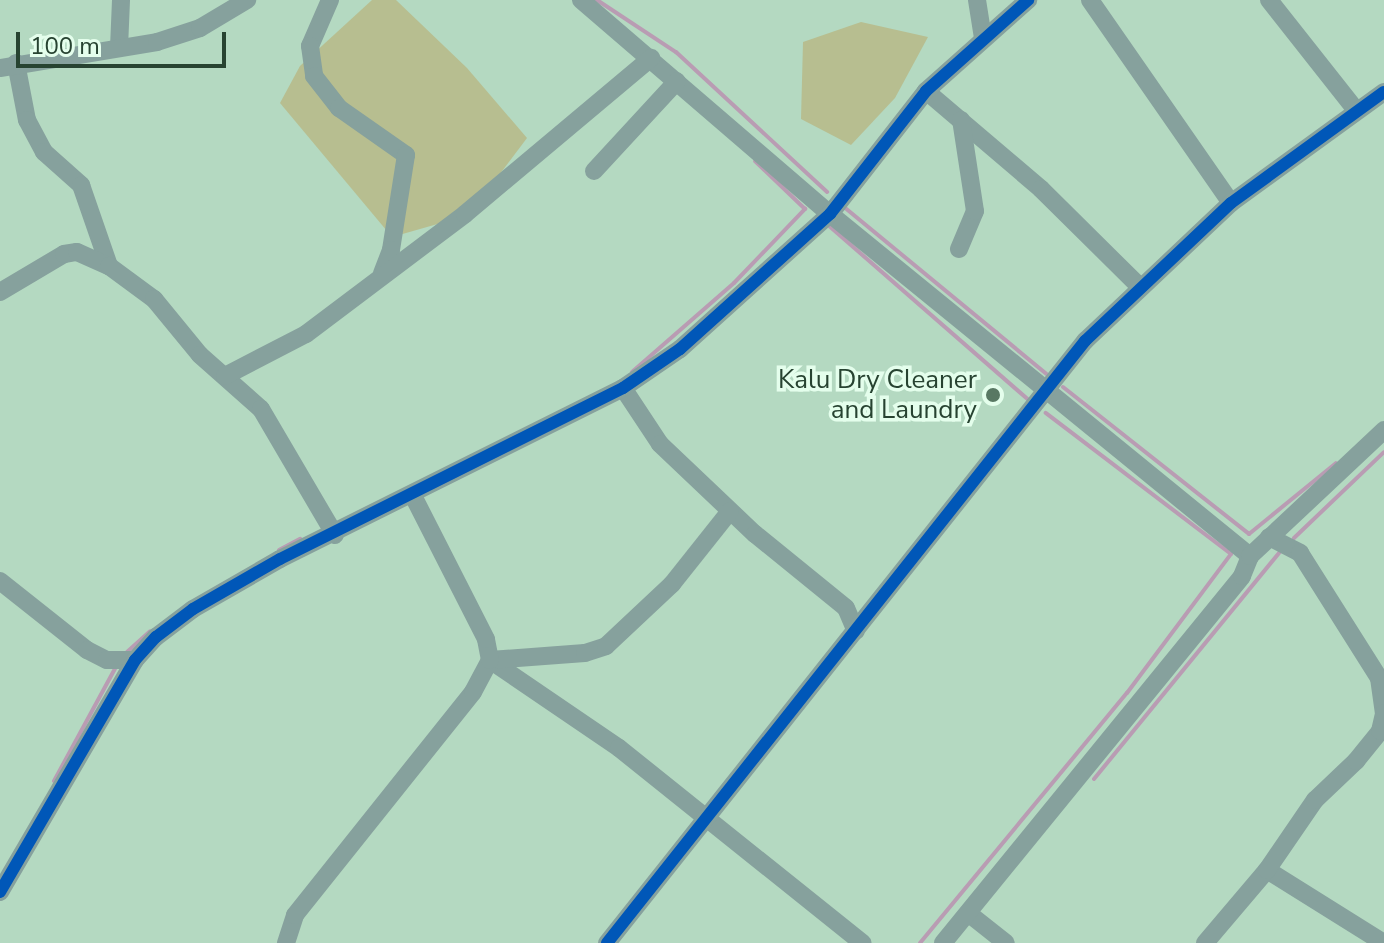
<!DOCTYPE html>
<style>
body{margin:0}
#map{position:relative;width:1384px;height:943px;overflow:hidden;background:#b4d9c1;font-family:"Nunito Sans",sans-serif}
div>[style]{position:absolute}
.green>*{inset:0;background:#b7be90}
.stream>*{height:4px;margin:-2px;padding:0 2px;transform-origin:2px;border-radius:2px;background:#b99cb3}
.minor>*{height:18px;margin:-9px;padding:0 9px;transform-origin:9px;border-radius:9px;background:#86a19d}
.cycleway>*{height:12px;margin:-6px;padding:0 6px;transform-origin:6px;border-radius:6px;background:#0057b8}
.dots>*{width:22px;height:22px;translate:-50% -50%;box-sizing:border-box;border:4px solid #e4feec;border-radius:50%}
span{translate:-50% -50%;white-space:nowrap;text-align:center;line-height:1.15;-webkit-text-stroke:7px #e4feec;paint-order:stroke}
.poi-label{font-size:26px;color:#274331}
.right{translate:-100% -50%;text-align:right}
.scale{position:absolute;left:16px;top:32px;width:210px;height:36px;box-sizing:border-box;border:4px solid #274331;border-top:0;padding-left:10px;font-size:24px;line-height:28px;white-space:nowrap;color:#274331;-webkit-text-stroke:6px #e4feec;paint-order:stroke}
</style>
<div id="map">
<div class="green">
<div style="clip-path:polygon(372px 0,396px 0,467px 68px,527px 138px,484px 195px,441px 223px,392px 237px,280px 103px,300px 66px)"></div>
<div style="clip-path:polygon(861px 22px,928px 37px,895px 98px,851px 145px,801px 119px,803px 42px)"></div>
</div>
<div class="stream">
<div style="left:597px;top:0;width:95px;rotate:33.4deg"></div>
<div style="left:676px;top:52px;width:206px;rotate:42.8deg"></div>
<div style="left:844px;top:207px;width:266px;rotate:39.5deg"></div>
<div style="left:828px;top:225px;width:269px;rotate:41.1deg"></div>
<div style="left:632px;top:372px;width:135px;rotate:-41.1deg"></div>
<div style="left:734px;top:283px;width:103px;rotate:-46.2deg"></div>
<div style="left:805px;top:209px;width:69px;rotate:-136.2deg"></div>
<div style="left:1063px;top:387px;width:237px;rotate:38.3deg"></div>
<div style="left:1249px;top:534px;width:112px;rotate:-39.2deg"></div>
<div style="left:1294px;top:538px;width:124px;rotate:-43.7deg"></div>
<div style="left:279px;top:550px;width:24px;rotate:-28deg"></div>
<div style="left:127px;top:652px;width:31px;rotate:-42deg"></div>
<div style="left:1094px;top:779px;width:297px;rotate:-50.7deg"></div>
<div style="left:54px;top:781px;width:132px;rotate:-61.5deg"></div>
<div style="left:920px;top:943px;width:325px;rotate:-50.4deg"></div>
<div style="left:1127px;top:693px;width:174px;rotate:-53.2deg"></div>
<div style="left:1231px;top:554px;width:233px;rotate:-142.7deg"></div>
</div>
<div class="minor">
<div style="left:330px;top:0;width:50px;rotate:113.5deg"></div>
<div style="left:310px;top:46px;width:30px;rotate:82deg"></div>
<div style="left:314px;top:76px;width:41px;rotate:52deg"></div>
<div style="left:339px;top:108px;width:82px;rotate:35deg"></div>
<div style="left:406px;top:155px;width:96px;rotate:99deg"></div>
<div style="left:391px;top:250px;width:25px;rotate:111deg"></div>
<div style="left:581px;top:0;width:328px;rotate:40.7deg"></div>
<div style="left:830px;top:214px;width:542px;rotate:39.16deg"></div>
<div style="left:977px;top:0;width:37px;rotate:81deg"></div>
<div style="left:1090px;top:0;width:247px;rotate:55.2deg"></div>
<div style="left:1269px;top:0;width:140px;rotate:51.7deg"></div>
<div style="left:119px;top:48px;width:48px;rotate:-87.6deg"></div>
<div style="left:16px;top:63px;width:58px;rotate:79.1deg"></div>
<div style="left:27px;top:120px;width:36px;rotate:62deg"></div>
<div style="left:44px;top:152px;width:50px;rotate:41.7deg"></div>
<div style="left:81px;top:185px;width:86px;rotate:70.9deg"></div>
<div style="left:0;top:68px;width:159px;rotate:-9.4deg"></div>
<div style="left:157px;top:42px;width:45px;rotate:-18deg"></div>
<div style="left:200px;top:28px;width:55px;rotate:-30.8deg"></div>
<div style="left:926px;top:91px;width:151px;rotate:40.4deg"></div>
<div style="left:1041px;top:189px;width:139px;rotate:44.7deg"></div>
<div style="left:594px;top:171px;width:122px;rotate:-47.3deg"></div>
<div style="left:959px;top:249px;width:41px;rotate:-67.2deg"></div>
<div style="left:975px;top:211px;width:92px;rotate:-98.7deg"></div>
<div style="left:0;top:292px;width:74px;rotate:-30.7deg"></div>
<div style="left:64px;top:254px;width:13px;rotate:-9deg"></div>
<div style="left:77px;top:252px;width:35px;rotate:24deg"></div>
<div style="left:109px;top:266px;width:56px;rotate:36.3deg"></div>
<div style="left:154px;top:299px;width:72px;rotate:50.6deg"></div>
<div style="left:200px;top:355px;width:81px;rotate:41.5deg"></div>
<div style="left:261px;top:409px;width:146px;rotate:59.6deg"></div>
<div style="left:225px;top:376px;width:91px;rotate:-27.4deg"></div>
<div style="left:306px;top:334px;width:199px;rotate:-37deg"></div>
<div style="left:465px;top:214px;width:243px;rotate:-40deg"></div>
<div style="left:623px;top:388px;width:67px;rotate:56.5deg"></div>
<div style="left:660px;top:444px;width:131px;rotate:43.5deg"></div>
<div style="left:755px;top:534px;width:117px;rotate:39.1deg"></div>
<div style="left:846px;top:608px;width:25px;rotate:67deg"></div>
<div style="left:1269px;top:537px;width:35px;rotate:27deg"></div>
<div style="left:1300px;top:553px;width:148px;rotate:57.7deg"></div>
<div style="left:1379px;top:678px;width:34px;rotate:82deg"></div>
<div style="left:0;top:581px;width:111px;rotate:38.4deg"></div>
<div style="left:87px;top:650px;width:22px;rotate:27deg"></div>
<div style="left:107px;top:660px;width:28px"></div>
<div style="left:490px;top:660px;width:156px;rotate:34.3deg"></div>
<div style="left:619px;top:748px;width:312px;rotate:38.7deg"></div>
<div style="left:490px;top:660px;width:95px;rotate:-4.2deg"></div>
<div style="left:585px;top:653px;width:22px;rotate:-18deg"></div>
<div style="left:606px;top:646px;width:91px;rotate:-43.2deg"></div>
<div style="left:672px;top:584px;width:93px;rotate:-51.5deg"></div>
<div style="left:1267px;top:870px;width:138px;rotate:32deg"></div>
<div style="left:0;top:892px;width:268px;rotate:-59.8deg"></div>
<div style="left:135px;top:660px;width:31px;rotate:-48deg"></div>
<div style="left:156px;top:637px;width:46px;rotate:-37.1deg"></div>
<div style="left:193px;top:609px;width:100px;rotate:-29.9deg"></div>
<div style="left:280px;top:559px;width:383px;rotate:-26.5deg"></div>
<div style="left:623px;top:388px;width:69px;rotate:-34.4deg"></div>
<div style="left:680px;top:349px;width:202px;rotate:-42deg"></div>
<div style="left:830px;top:214px;width:156px;rotate:-52deg"></div>
<div style="left:926px;top:91px;width:137px;rotate:-41.7deg"></div>
<div style="left:968px;top:913px;width:48px;rotate:38.3deg"></div>
<div style="left:286px;top:943px;width:29px;rotate:-72deg"></div>
<div style="left:295px;top:915px;width:285px;rotate:-51.4deg"></div>
<div style="left:473px;top:692px;width:36px;rotate:-62deg"></div>
<div style="left:490px;top:660px;width:21px;rotate:-101deg"></div>
<div style="left:486px;top:639px;width:161px;rotate:-117deg"></div>
<div style="left:607px;top:943px;width:769px;rotate:-51.55deg"></div>
<div style="left:1085px;top:341px;width:201px;rotate:-43.4deg"></div>
<div style="left:1231px;top:203px;width:189px;rotate:-36deg"></div>
<div style="left:943px;top:943px;width:473px;rotate:-50.8deg"></div>
<div style="left:1242px;top:576px;width:22px;rotate:-68deg"></div>
<div style="left:1250px;top:556px;width:184px;rotate:-43.2deg"></div>
<div style="left:1205px;top:943px;width:96px;rotate:-49.7deg"></div>
<div style="left:1267px;top:870px;width:85px;rotate:-55.6deg"></div>
<div style="left:1315px;top:800px;width:57px;rotate:-43.6deg"></div>
<div style="left:1356px;top:761px;width:38px;rotate:-51deg"></div>
<div style="left:1380px;top:731px;width:18px;rotate:-77deg"></div>
</div>
<div class="cycleway">
<div style="left:0;top:892px;width:268px;rotate:-59.8deg"></div>
<div style="left:135px;top:660px;width:31px;rotate:-48deg"></div>
<div style="left:156px;top:637px;width:46px;rotate:-37.1deg"></div>
<div style="left:193px;top:609px;width:100px;rotate:-29.9deg"></div>
<div style="left:280px;top:559px;width:383px;rotate:-26.5deg"></div>
<div style="left:623px;top:388px;width:69px;rotate:-34.4deg"></div>
<div style="left:680px;top:349px;width:202px;rotate:-42deg"></div>
<div style="left:830px;top:214px;width:156px;rotate:-52deg"></div>
<div style="left:926px;top:91px;width:137px;rotate:-41.7deg"></div>
<div style="left:607px;top:943px;width:769px;rotate:-51.55deg"></div>
<div style="left:1085px;top:341px;width:201px;rotate:-43.4deg"></div>
<div style="left:1231px;top:203px;width:189px;rotate:-36deg"></div>
</div>
<div class="dots">
<div style="left:993px;top:395px;background:#587863"></div>
</div>
<div class="poi-label">
<span class="right" style="left:977px;top:395px">Kalu Dry Cleaner<br>and Laundry</span>
</div>
<div class="scale">100 m</div>
</div>
